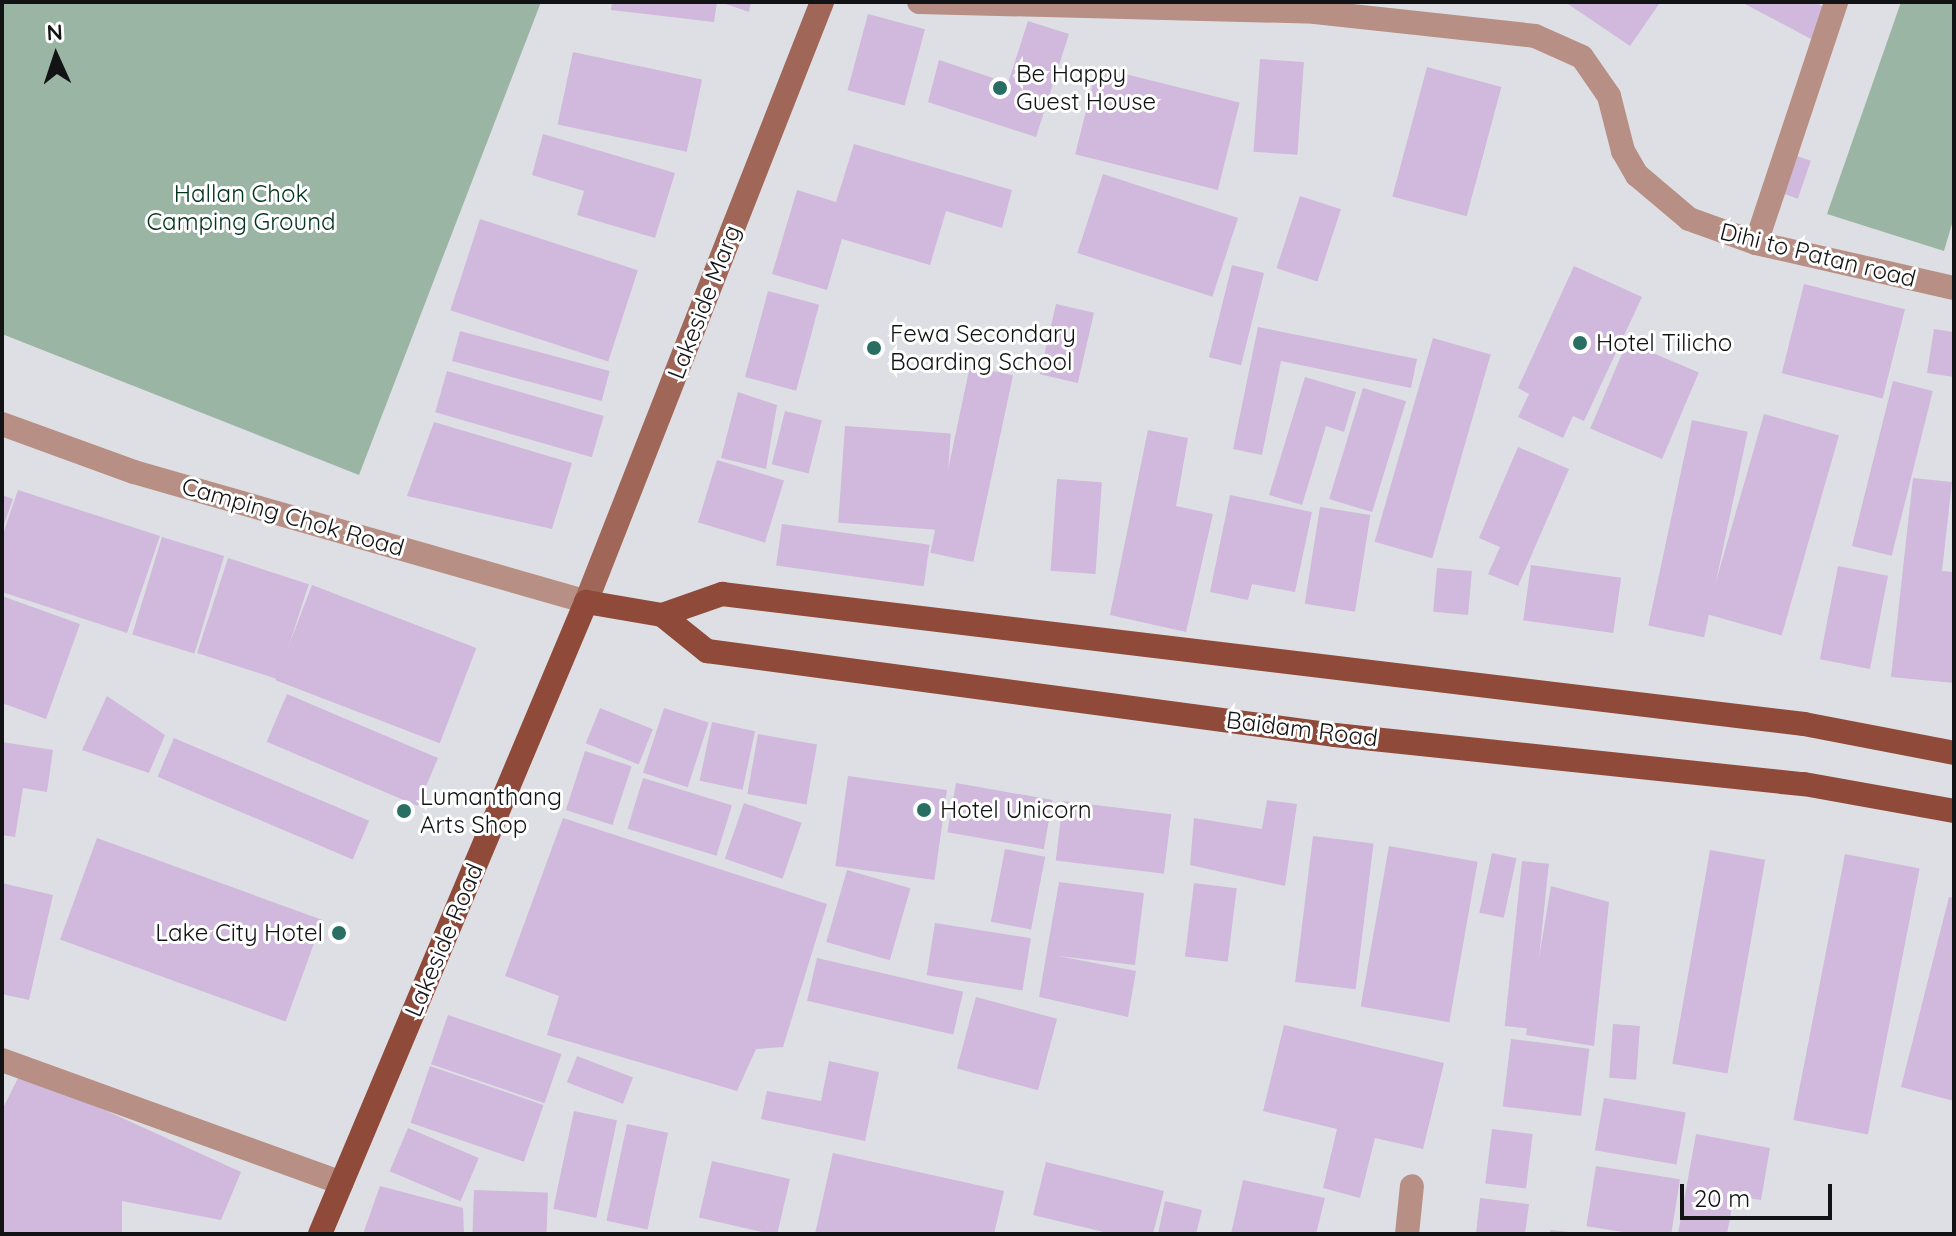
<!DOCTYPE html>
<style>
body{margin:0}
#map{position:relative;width:1956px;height:1236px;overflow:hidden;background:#dedfe4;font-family:Quicksand,sans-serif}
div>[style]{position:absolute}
.green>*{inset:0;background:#9bb5a4}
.building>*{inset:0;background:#d0b9dc;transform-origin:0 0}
.street>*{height:24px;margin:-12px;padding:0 12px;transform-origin:12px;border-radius:12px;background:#b78f84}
.secondary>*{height:24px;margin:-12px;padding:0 12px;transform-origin:12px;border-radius:12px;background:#a06758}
.primary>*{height:24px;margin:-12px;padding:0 12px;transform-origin:12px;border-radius:12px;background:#8f4a39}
.dots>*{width:22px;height:22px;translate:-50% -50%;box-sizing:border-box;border:4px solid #fff;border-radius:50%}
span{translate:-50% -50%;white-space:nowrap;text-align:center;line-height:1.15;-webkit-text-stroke:6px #fff;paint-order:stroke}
.poi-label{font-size:24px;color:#121314}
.left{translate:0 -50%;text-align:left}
.right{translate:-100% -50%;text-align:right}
.park-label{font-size:24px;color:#00341c}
.street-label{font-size:24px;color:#121314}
.frame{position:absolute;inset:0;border:4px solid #121314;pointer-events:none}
.north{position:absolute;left:16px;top:16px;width:80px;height:80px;-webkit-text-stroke:6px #fff;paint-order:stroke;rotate:357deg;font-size:22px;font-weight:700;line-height:32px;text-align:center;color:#121314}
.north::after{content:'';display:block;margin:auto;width:28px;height:36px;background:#121314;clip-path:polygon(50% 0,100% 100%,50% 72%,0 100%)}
.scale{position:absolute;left:1680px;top:1184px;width:152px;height:36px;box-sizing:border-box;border:4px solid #121314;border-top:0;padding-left:10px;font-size:24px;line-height:28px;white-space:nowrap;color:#121314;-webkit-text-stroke:6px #fff;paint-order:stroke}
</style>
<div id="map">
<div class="green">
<div style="clip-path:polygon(2px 2px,541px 2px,359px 475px,2px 334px)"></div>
<div style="clip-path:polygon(1901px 2px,1954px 2px,1954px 217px,1944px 251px,1827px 214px)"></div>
</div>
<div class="building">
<div style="clip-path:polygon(612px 2px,717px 2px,714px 22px,611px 10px)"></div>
<div style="clip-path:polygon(720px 2px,751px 2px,749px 12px)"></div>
<div style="clip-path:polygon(1565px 2px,1655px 2px,1659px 4px,1630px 46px)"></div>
<div style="clip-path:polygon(1741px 2px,1815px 2px,1829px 10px,1813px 40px)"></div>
<div style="left:868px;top:14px;width:59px;height:79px;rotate:15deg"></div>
<div style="clip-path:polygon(1028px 21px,1069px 34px,1036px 137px,928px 102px,939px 60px,1008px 83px)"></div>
<div style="left:573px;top:52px;width:132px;height:74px;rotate:12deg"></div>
<div style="left:1260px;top:59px;width:44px;height:93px;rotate:4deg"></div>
<div style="left:1097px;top:67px;width:147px;height:90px;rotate:14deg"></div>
<div style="left:1427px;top:67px;width:77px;height:134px;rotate:15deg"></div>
<div style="clip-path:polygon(543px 134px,675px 173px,655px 238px,577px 215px,584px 191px,532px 175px)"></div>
<div style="clip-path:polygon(854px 144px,1012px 190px,1002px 228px,946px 211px,930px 265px,842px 239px,827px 290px,772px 274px,797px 190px,836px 202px)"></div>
<div style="left:1791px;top:154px;width:21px;height:40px;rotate:19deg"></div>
<div style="left:1103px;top:174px;width:142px;height:83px;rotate:18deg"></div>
<div style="left:1300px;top:196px;width:43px;height:76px;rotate:18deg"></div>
<div style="left:480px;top:219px;width:166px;height:96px;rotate:18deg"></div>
<div style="left:1232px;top:265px;width:33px;height:95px;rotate:14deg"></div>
<div style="clip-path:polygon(1574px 266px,1642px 297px,1584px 421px,1573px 416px,1563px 438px,1518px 417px,1529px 394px,1518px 388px)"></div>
<div style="left:1804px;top:284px;width:104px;height:92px;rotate:14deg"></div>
<div style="left:768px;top:291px;width:53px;height:89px;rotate:15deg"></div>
<div style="left:1056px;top:304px;width:39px;height:72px;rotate:13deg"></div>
<div style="clip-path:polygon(1258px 327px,1417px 359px,1411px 388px,1281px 361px,1262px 455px,1233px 449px)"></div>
<div style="clip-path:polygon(1934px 329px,1954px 332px,1954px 377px,1927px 373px)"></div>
<div style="left:460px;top:331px;width:155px;height:31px;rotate:15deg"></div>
<div style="left:1433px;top:338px;width:60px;height:212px;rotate:16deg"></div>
<div style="left:1627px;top:342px;width:78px;height:94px;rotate:23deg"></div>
<div style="left:970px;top:366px;width:44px;height:191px;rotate:12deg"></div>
<div style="left:447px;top:371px;width:163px;height:43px;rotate:16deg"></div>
<div style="clip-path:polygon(1305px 377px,1356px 392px,1344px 432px,1326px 426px,1302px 505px,1269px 495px)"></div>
<div style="left:1893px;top:381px;width:41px;height:170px;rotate:14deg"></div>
<div style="left:1363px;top:388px;width:45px;height:116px;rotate:17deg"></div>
<div style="clip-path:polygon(738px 392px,777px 405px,766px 469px,721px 458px)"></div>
<div style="left:785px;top:411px;width:38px;height:55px;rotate:14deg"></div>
<div style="left:1764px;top:414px;width:78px;height:208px;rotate:16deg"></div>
<div style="left:1692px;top:420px;width:57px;height:210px;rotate:12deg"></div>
<div style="clip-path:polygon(434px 422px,572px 463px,552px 529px,407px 496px)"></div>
<div style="left:845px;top:426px;width:106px;height:97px;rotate:4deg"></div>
<div style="clip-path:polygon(1148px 430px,1188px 438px,1176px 506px,1213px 514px,1186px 632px,1110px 615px)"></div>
<div style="clip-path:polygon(1518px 447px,1569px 469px,1518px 586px,1488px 574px,1500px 547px,1479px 538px)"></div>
<div style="left:717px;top:460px;width:70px;height:65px;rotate:17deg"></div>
<div style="clip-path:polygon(1913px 478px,1952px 482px,1942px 571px,1954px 572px,1954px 683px,1891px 677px)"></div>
<div style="left:1057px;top:479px;width:45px;height:92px;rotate:4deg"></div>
<div style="clip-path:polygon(18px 490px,160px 536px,127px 633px,2px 592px,2px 537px)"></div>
<div style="clip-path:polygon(2px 495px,13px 499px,2px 530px)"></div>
<div style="clip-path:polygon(1230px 495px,1312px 512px,1295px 592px,1252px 584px,1248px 600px,1210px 592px)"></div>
<div style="left:1320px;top:507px;width:51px;height:98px;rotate:9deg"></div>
<div style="left:782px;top:524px;width:149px;height:42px;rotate:8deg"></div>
<div style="left:162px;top:537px;width:65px;height:102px;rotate:17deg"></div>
<div style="left:228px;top:558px;width:85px;height:100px;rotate:18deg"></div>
<div style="left:1531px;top:565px;width:91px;height:56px;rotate:8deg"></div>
<div style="left:1838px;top:566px;width:51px;height:95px;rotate:11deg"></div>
<div style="left:1437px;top:568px;width:35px;height:44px;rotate:5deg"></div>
<div style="left:312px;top:585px;width:176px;height:102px;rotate:21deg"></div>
<div style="clip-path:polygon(2px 596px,80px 624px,46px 719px,2px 703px)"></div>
<div style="left:287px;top:694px;width:164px;height:52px;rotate:23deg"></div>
<div style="clip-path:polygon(107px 696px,165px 735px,149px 773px,82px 750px)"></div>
<div style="left:600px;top:708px;width:57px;height:38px;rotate:22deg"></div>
<div style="left:664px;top:708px;width:47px;height:68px;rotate:18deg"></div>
<div style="left:712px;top:722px;width:44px;height:60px;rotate:12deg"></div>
<div style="left:758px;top:734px;width:60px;height:61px;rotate:10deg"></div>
<div style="left:174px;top:738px;width:212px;height:42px;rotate:23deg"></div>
<div style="clip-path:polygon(2px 742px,53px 750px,47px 792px,23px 788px,15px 837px,2px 835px)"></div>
<div style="left:585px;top:751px;width:49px;height:62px;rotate:18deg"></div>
<div style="left:848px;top:776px;width:100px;height:91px;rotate:8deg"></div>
<div style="left:643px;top:778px;width:93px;height:53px;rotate:17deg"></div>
<div style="left:956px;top:783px;width:98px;height:50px;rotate:10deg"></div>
<div style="clip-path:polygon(1267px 800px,1297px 804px,1285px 886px,1190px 865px,1194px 818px,1262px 829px)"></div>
<div style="left:1063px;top:801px;width:109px;height:60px;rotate:7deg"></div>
<div style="left:744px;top:803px;width:61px;height:59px;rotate:19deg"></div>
<div style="clip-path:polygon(563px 818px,827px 904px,783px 1047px,756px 1049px,737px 1091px,547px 1035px,559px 996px,505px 976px)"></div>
<div style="left:1313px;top:836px;width:61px;height:147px;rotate:7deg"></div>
<div style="left:97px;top:838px;width:240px;height:108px;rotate:20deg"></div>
<div style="left:1389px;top:846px;width:90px;height:163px;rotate:10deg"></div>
<div style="left:1005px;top:849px;width:41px;height:74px;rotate:11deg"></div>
<div style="left:1710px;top:850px;width:56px;height:217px;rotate:10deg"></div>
<div style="left:1492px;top:853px;width:25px;height:61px;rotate:12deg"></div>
<div style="left:1845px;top:854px;width:76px;height:271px;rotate:11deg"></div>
<div style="left:1522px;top:861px;width:27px;height:166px;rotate:6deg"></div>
<div style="left:847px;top:870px;width:66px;height:75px;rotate:16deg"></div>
<div style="clip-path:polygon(1059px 882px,1144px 893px,1135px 965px,1058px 956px,1136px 971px,1128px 1017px,1039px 997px)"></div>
<div style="clip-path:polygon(2px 883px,53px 895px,29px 1000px,2px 994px)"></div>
<div style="left:1194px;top:883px;width:43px;height:74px;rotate:7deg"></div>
<div style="clip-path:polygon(1551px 886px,1609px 902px,1594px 1046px,1526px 1035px)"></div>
<div style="clip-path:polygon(1949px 897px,1954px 898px,1954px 1101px,1901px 1087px)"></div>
<div style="left:935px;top:923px;width:97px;height:53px;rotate:9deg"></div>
<div style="left:817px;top:958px;width:150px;height:44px;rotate:13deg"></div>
<div style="left:976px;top:997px;width:84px;height:74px;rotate:15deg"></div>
<div style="left:448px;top:1015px;width:120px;height:52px;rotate:19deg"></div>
<div style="left:1613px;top:1024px;width:27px;height:54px;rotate:4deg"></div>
<div style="clip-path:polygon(1284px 1025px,1444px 1063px,1423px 1149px,1375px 1138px,1360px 1198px,1323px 1188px,1337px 1129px,1263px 1111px)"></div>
<div style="left:1511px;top:1039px;width:79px;height:68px;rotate:7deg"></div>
<div style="left:577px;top:1056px;width:60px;height:28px;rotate:21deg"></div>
<div style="clip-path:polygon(829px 1061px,879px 1072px,865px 1141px,761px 1119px,767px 1091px,821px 1101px)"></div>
<div style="left:430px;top:1066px;width:120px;height:60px;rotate:19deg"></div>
<div style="clip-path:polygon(21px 1072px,241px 1172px,221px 1220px,122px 1201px,122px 1234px,2px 1234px,2px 1110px)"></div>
<div style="left:1604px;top:1098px;width:83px;height:53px;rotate:10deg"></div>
<div style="left:574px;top:1111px;width:44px;height:100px;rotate:12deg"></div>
<div style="left:627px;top:1124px;width:42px;height:99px;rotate:12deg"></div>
<div style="left:408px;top:1128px;width:77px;height:47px;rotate:23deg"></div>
<div style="left:1492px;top:1129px;width:41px;height:55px;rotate:7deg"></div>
<div style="clip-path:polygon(1696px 1134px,1770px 1148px,1761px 1200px,1734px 1196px,1727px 1234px,1678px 1234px)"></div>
<div style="clip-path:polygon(833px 1153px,1004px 1191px,994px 1234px,815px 1234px)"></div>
<div style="left:712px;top:1161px;width:80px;height:58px;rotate:13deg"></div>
<div style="clip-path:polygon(1046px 1162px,1164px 1191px,1153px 1234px,1112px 1234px,1033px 1215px)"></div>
<div style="left:1596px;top:1166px;width:85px;height:61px;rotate:9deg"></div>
<div style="clip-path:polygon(1243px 1180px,1325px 1198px,1316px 1234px,1231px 1234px)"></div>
<div style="clip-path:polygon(380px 1186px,463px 1208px,464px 1234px,363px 1234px)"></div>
<div style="left:474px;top:1190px;width:74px;height:44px;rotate:2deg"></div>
<div style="clip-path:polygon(1480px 1198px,1529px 1204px,1525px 1234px,1476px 1234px)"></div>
<div style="clip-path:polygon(1165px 1201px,1202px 1210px,1196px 1234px,1158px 1234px)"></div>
<div style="clip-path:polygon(1550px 1230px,1570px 1232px,1570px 1234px,1550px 1234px)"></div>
</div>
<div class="street">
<div style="left:919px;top:2px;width:396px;rotate:1.4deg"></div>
<div style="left:1315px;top:12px;width:221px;rotate:6.2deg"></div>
<div style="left:1535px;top:36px;width:51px;rotate:24.1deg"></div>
<div style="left:1582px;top:57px;width:47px;rotate:55.3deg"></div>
<div style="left:1609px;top:96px;width:57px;rotate:75.7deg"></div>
<div style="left:1623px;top:151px;width:28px;rotate:60deg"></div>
<div style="left:1637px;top:175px;width:68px;rotate:40.2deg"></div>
<div style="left:1689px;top:219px;width:71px;rotate:19.7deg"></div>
<div style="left:1756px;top:243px;width:203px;rotate:12.8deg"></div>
<div style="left:1756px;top:243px;width:254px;rotate:-71.6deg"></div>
<div style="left:2px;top:424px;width:140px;rotate:20deg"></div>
<div style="left:134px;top:472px;width:470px;rotate:16deg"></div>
<div style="left:2px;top:1060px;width:361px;rotate:19.9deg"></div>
<div style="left:1407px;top:1234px;width:48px;rotate:-84.1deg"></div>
</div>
<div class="secondary">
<div style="left:586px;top:602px;width:645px;rotate:-68.53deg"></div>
</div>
<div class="primary">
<div style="left:662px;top:615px;width:58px;rotate:38.7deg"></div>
<div style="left:707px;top:651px;width:634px;rotate:7.62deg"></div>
<div style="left:1335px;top:735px;width:472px;rotate:6deg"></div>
<div style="left:1804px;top:784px;width:152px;rotate:10.2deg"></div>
<div style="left:320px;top:1234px;width:686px;rotate:-67.17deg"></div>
<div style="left:586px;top:602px;width:77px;rotate:9.7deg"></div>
<div style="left:662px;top:615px;width:64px;rotate:-19.3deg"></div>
<div style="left:722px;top:594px;width:1090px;rotate:6.85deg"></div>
<div style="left:1804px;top:724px;width:153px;rotate:10.9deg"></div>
</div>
<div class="dots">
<div style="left:1000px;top:88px;background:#286e63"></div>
<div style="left:1580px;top:343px;background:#286e63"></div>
<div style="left:874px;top:348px;background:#286e63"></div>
<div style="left:924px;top:810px;background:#286e63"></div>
<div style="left:404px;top:811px;background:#286e63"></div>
<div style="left:339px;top:933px;background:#286e63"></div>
</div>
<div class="poi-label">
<span class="left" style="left:1016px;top:88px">Be Happy<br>Guest House</span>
<span class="left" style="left:890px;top:348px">Fewa Secondary<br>Boarding School</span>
<span class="left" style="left:1596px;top:343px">Hotel Tilicho</span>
<span class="left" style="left:420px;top:811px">Lumanthang<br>Arts Shop</span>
<span class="left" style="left:940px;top:810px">Hotel Unicorn</span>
<span class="right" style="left:323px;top:933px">Lake City Hotel</span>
</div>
<div class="park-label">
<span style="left:241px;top:208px">Hallan Chok<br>Camping Ground</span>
</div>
<div class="street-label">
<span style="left:1818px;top:255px;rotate:14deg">Dihi to Patan road</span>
<span style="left:704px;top:302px;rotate:-69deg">Lakeside Marg</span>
<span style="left:293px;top:517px;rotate:16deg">Camping Chok Road</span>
<span style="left:1302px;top:729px;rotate:7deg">Baidam Road</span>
<span style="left:444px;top:940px;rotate:-67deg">Lakeside Road</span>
</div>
<div class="frame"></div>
<div class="north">N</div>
<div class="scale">20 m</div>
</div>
